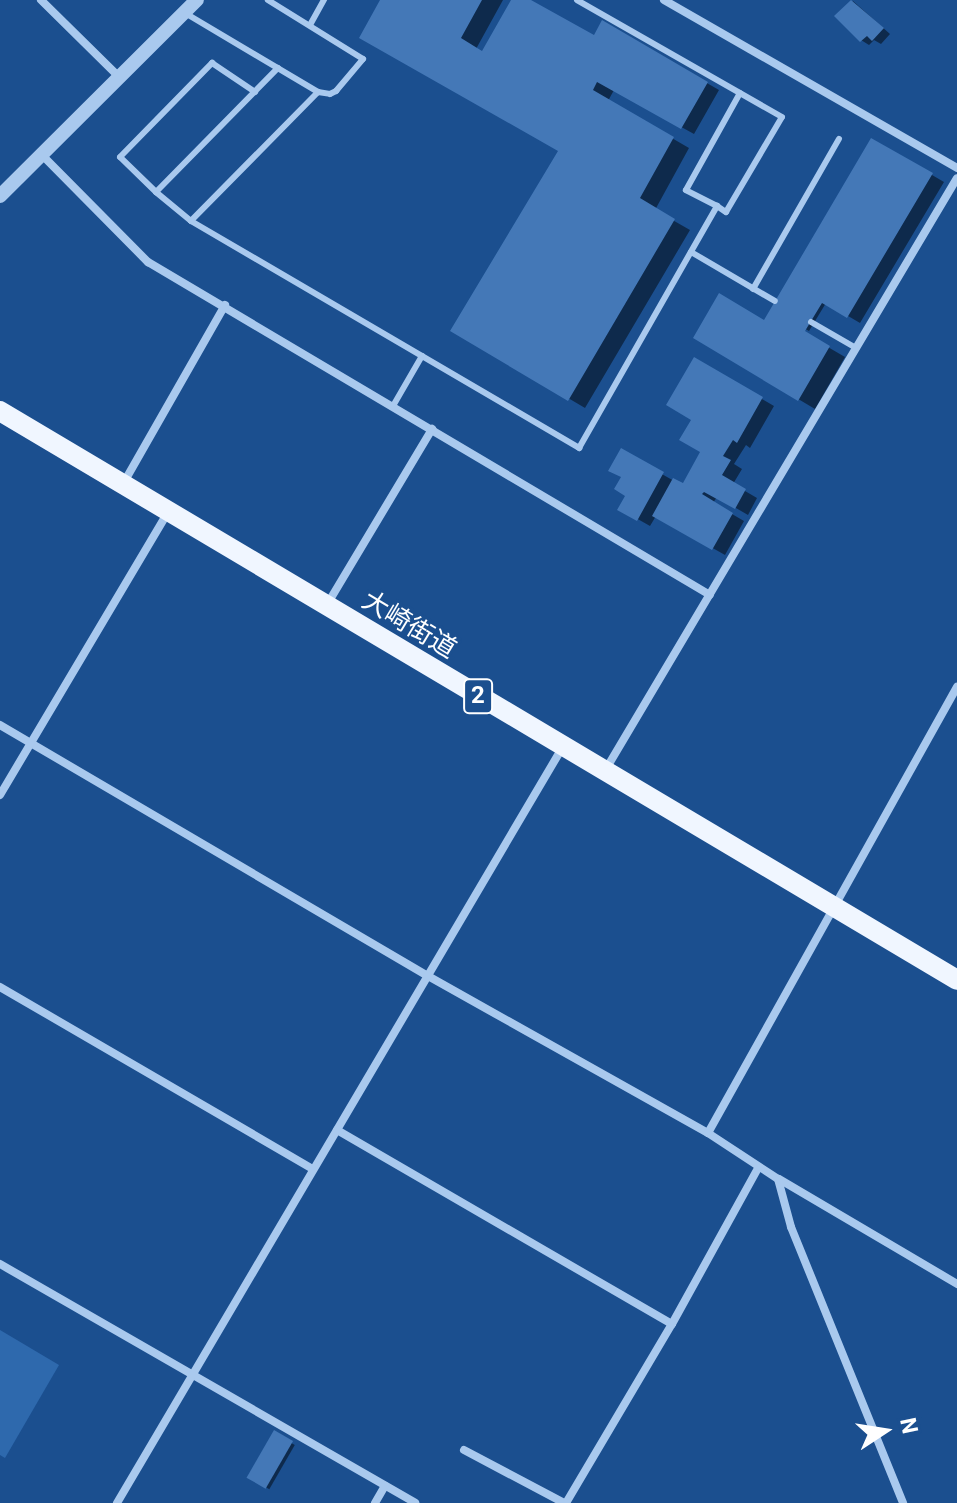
<!DOCTYPE html>
<meta charset="utf-8">
<style>
body{margin:0}
#map{position:relative;width:957px;height:1503px;overflow:hidden;background:#1b4f8f;font-family:Roboto,"Noto Sans JP",sans-serif}
div>[style]{position:absolute}
.green>*{inset:0;background:#2e69ad}
.shadow>*{inset:0;background:#0007;transform-origin:0 0}
.building>*{inset:0;background:#4478b7;transform-origin:0 0}
.service>*{height:6px;margin:-3px;padding:0 3px;transform-origin:3px;border-radius:3px;background:#a9c9ee}
.minor>*{height:8px;margin:-4px;padding:0 4px;transform-origin:4px;border-radius:4px;background:#a9c9ee}
.tertiary>*{height:14px;margin:-7px;padding:0 7px;transform-origin:7px;border-radius:7px;background:#a9c9ee}
.primary>*{height:20px;margin:-10px;padding:0 10px;transform-origin:10px;border-radius:10px;background:#f0f6ff}
span{translate:-50% -50%;white-space:nowrap;text-align:center;line-height:1.15;-webkit-text-stroke:6px #1b4f8f;paint-order:stroke}
.shield-label span{padding:2px 6px;background:#1b4f8f;border:2px solid;border-radius:6px;-webkit-text-stroke-width:0}
.shield-label{font-size:24px;color:#fff;font-weight:700}
.street-label{font-size:26px;color:#fff}
.north{position:absolute;left:845px;top:1391px;width:80px;height:80px;-webkit-text-stroke:6px #1b4f8f;paint-order:stroke;rotate:78deg;font-size:22px;font-weight:700;line-height:32px;text-align:center;color:#fff}
.north::after{content:'';display:block;margin:auto;width:28px;height:36px;background:#fff;clip-path:polygon(50% 0,100% 100%,50% 72%,0 100%)}
</style>
<div id="map">
<div class="green">
<div style="clip-path:polygon(0 1330px,59px 1365px,5px 1458px,0 1455px)"></div>
</div>
<div class="shadow">
<div style="clip-path:polygon(382px 0,503px 0,476px 49px,483px 53px,513px 0,527px 0,594px 38px,625px 36px,719px 90px,694px 134px,614px 90px,608px 101px,689px 148px,655px 210px,690px 230px,585px 408px,453px 330px,561px 151px)"></div>
<div style="clip-path:polygon(853px 1px,890px 34px,881px 44px,874px 40px,869px 45px,861px 40px,837px 16px)"></div>
<div style="clip-path:polygon(872px 140px,944px 182px,860px 323px,826px 303px,809px 331px,792px 321px,790px 325px,845px 357px,815px 409px,696px 338px,765px 322px)"></div>
<div style="clip-path:polygon(695px 360px,774px 406px,750px 448px,746px 445px,734px 464px,742px 469px,733px 484px,757px 498px,748px 515px,717px 497px,713px 503px,744px 521px,725px 555px,656px 516px,650px 526px,620px 509px,627px 495px,621px 451px,683px 486px,703px 452px,694px 419px)"></div>
<div style="left:274px;top:1433px;width:24px;height:51px;rotate:30deg"></div>
</div>
<div class="building">
<div style="clip-path:polygon(380px 0,482px 0,461px 38px,482px 51px,511px 0,531px 0,594px 35px,602px 20px,708px 82px,681px 129px,597px 82px,593px 90px,674px 137px,640px 198px,675px 219px,568px 401px,450px 331px,558px 151px,359px 38px)"></div>
<div style="clip-path:polygon(851px 0,884px 28px,872px 41px,867px 36px,860px 42px,834px 16px)"></div>
<div style="clip-path:polygon(871px 138px,933px 173px,847px 318px,822px 303px,805px 331px,830px 346px,798px 401px,693px 338px,719px 293px,764px 320px)"></div>
<div style="clip-path:polygon(694px 357px,763px 397px,737px 443px,733px 440px,723px 456px,731px 460px,722px 475px,746px 489px,735px 509px,704px 492px,702px 494px,733px 513px,712px 550px,652px 516px,673px 478px,683px 483px,700px 452px,679px 440px,691px 420px,666px 405px)"></div>
<div style="clip-path:polygon(621px 448px,664px 472px,637px 521px,617px 510px,625px 496px,614px 489px,621px 477px,608px 471px)"></div>
<div style="left:274px;top:1430px;width:22px;height:55px;rotate:30deg"></div>
</div>
<div class="service">
<div style="left:185px;top:13px;width:155px;rotate:30.7deg"></div>
<div style="left:318px;top:92px;width:12px;rotate:9deg"></div>
<div style="left:330px;top:94px;width:7px;rotate:-27deg"></div>
<div style="left:336px;top:91px;width:42px;rotate:-49.8deg"></div>
<div style="left:363px;top:59px;width:112px;rotate:-148.2deg"></div>
<div style="left:310px;top:25px;width:29px;rotate:-61deg"></div>
<div style="left:318px;top:92px;width:181px;rotate:134.6deg"></div>
<div style="left:191px;top:221px;width:450px;rotate:30.3deg"></div>
<div style="left:579px;top:448px;width:279px;rotate:-60.3deg"></div>
<div style="left:717px;top:206px;width:11px;rotate:34deg"></div>
<div style="left:726px;top:212px;width:110px;rotate:-59.5deg"></div>
<div style="left:782px;top:117px;width:236px;rotate:-150.3deg"></div>
<div style="left:156px;top:192px;width:50px;rotate:-135.8deg"></div>
<div style="left:120px;top:157px;width:132px;rotate:-45.6deg"></div>
<div style="left:212px;top:63px;width:52px;rotate:34deg"></div>
<div style="left:717px;top:206px;width:35px;rotate:-153deg"></div>
<div style="left:686px;top:190px;width:111px;rotate:-60.9deg"></div>
<div style="left:191px;top:221px;width:45px;rotate:-140.4deg"></div>
<div style="left:156px;top:192px;width:174px;rotate:-45.5deg"></div>
<div style="left:691px;top:252px;width:97px;rotate:30.3deg"></div>
<div style="left:753px;top:289px;width:173px;rotate:-60.2deg"></div>
<div style="left:811px;top:322px;width:52px;rotate:30deg"></div>
<div style="left:393px;top:406px;width:58px;rotate:-59.9deg"></div>
</div>
<div class="minor">
<div style="left:41px;top:0;width:111px;rotate:44.6deg"></div>
<div style="left:664px;top:0;width:338px;rotate:29.8deg"></div>
<div style="left:42px;top:155px;width:151px;rotate:45.3deg"></div>
<div style="left:148px;top:262px;width:653px;rotate:30.65deg"></div>
<div style="left:123px;top:484px;width:206px;rotate:-60.3deg"></div>
<div style="left:328px;top:603px;width:203px;rotate:-59.1deg"></div>
<div style="left:0;top:725px;width:496px;rotate:30.4deg"></div>
<div style="left:428px;top:976px;width:321px;rotate:29.3deg"></div>
<div style="left:708px;top:1133px;width:84px;rotate:33.3deg"></div>
<div style="left:778px;top:1179px;width:50px;rotate:74.8deg"></div>
<div style="left:791px;top:1227px;width:298px;rotate:67.9deg"></div>
<div style="left:606px;top:769px;width:687px;rotate:-59.29deg"></div>
<div style="left:0;top:795px;width:329px;rotate:-59.3deg"></div>
<div style="left:0;top:987px;width:362px;rotate:30.2deg"></div>
<div style="left:337px;top:1130px;width:387px;rotate:30.1deg"></div>
<div style="left:708px;top:1133px;width:511px;rotate:-60.83deg"></div>
<div style="left:779px;top:1179px;width:207px;rotate:30.5deg"></div>
<div style="left:0;top:1264px;width:479px;rotate:29.9deg"></div>
<div style="left:464px;top:1450px;width:113px;rotate:27.9deg"></div>
<div style="left:117px;top:1503px;width:876px;rotate:-59.48deg"></div>
<div style="left:375px;top:1503px;width:20px;rotate:-60deg"></div>
<div style="left:566px;top:1503px;width:208px;rotate:-59.4deg"></div>
<div style="left:672px;top:1324px;width:178px;rotate:-61.1deg"></div>
</div>
<div class="tertiary">
<div style="left:0;top:196px;width:278px;rotate:-44.9deg"></div>
</div>
<div class="primary">
<div style="left:0;top:411px;width:1113px;rotate:30.73deg"></div>
</div>
<div class="shield-label">
<span style="left:478px;top:696px">2</span>
</div>
<div class="street-label">
<span style="left:409px;top:625px;rotate:31deg">大崎街道</span>
</div>
<div class="north">N</div>
</div>
